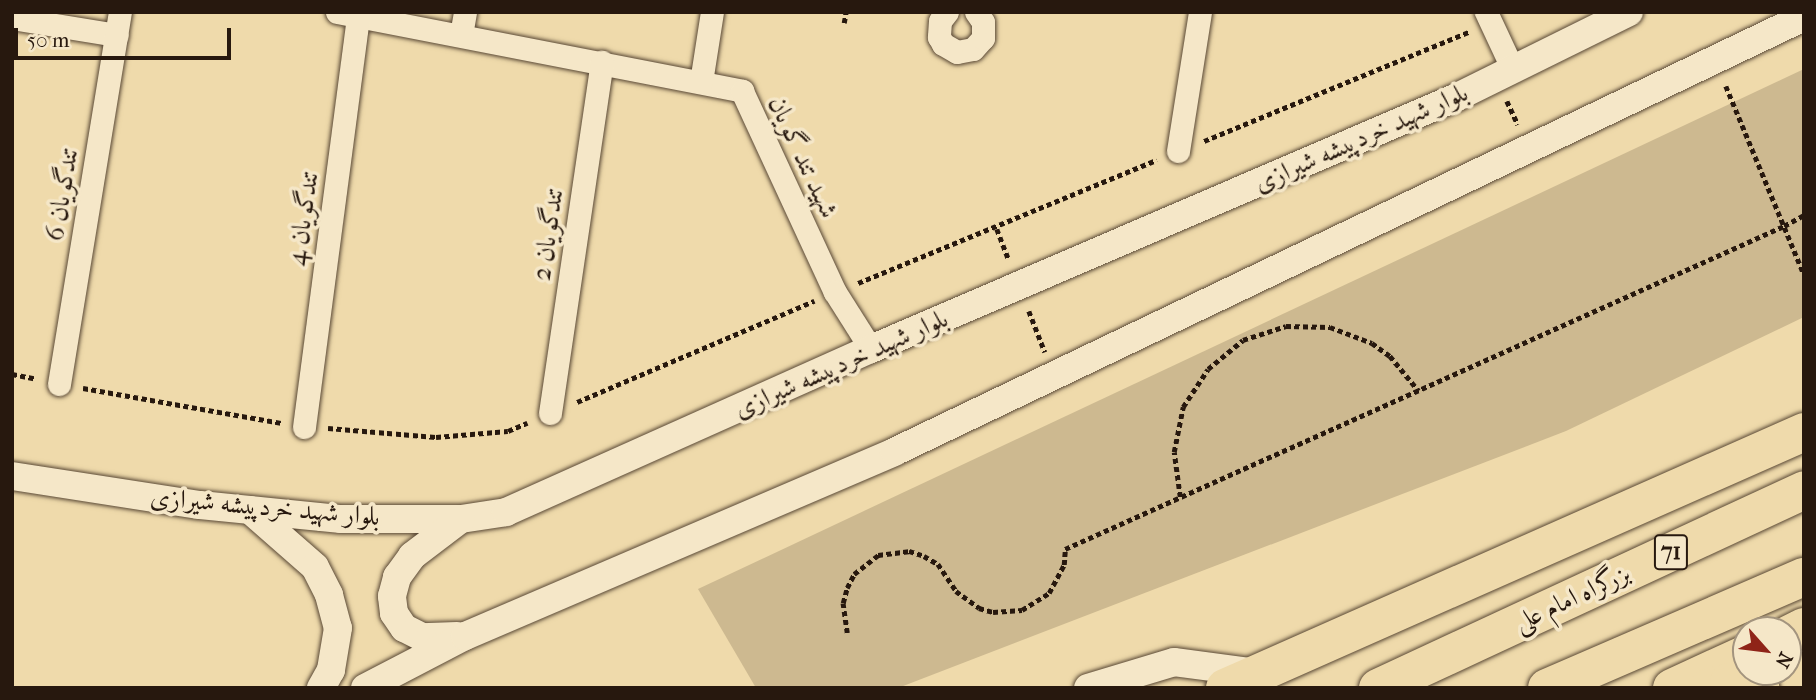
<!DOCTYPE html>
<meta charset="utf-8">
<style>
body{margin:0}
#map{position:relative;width:1816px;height:700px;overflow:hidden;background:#efdaab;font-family:"IM FELL French Canon",Amiri,serif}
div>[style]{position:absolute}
.green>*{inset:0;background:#cdb990}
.path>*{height:4.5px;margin-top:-2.25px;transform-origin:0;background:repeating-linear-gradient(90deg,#27180e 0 5px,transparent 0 8.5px)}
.roads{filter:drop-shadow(0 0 2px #594835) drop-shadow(0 0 2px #594835)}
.minor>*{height:23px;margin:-11.5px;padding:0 11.5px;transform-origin:11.5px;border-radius:11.5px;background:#f5e7c8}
.tertiary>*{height:28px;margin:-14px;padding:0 14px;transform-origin:14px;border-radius:14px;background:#f5e7c8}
.trunk>*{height:38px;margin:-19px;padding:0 19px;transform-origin:19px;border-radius:19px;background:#efdaab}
span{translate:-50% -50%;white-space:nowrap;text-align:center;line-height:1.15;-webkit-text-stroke:7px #f5e7c8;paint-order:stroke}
.shield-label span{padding:2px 5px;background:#f5e7c8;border:2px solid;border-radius:5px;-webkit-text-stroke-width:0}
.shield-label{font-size:24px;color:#27180e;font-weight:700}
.street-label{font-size:26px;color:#27180e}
.frame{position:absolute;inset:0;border:14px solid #27180e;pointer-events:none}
.north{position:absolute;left:1732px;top:616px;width:70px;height:70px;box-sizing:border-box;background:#f5e7c8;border:2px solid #a3947e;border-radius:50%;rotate:118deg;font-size:19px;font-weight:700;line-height:28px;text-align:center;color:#27180e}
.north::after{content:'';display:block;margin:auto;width:24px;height:32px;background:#8f2418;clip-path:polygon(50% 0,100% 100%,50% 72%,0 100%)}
.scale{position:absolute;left:14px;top:28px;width:217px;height:32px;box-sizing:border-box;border:4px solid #27180e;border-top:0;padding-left:9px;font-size:21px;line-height:24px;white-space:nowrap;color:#27180e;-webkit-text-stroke:5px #f5e7c8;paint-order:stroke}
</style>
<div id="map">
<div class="green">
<div style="clip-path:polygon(1804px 69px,1804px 317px,1566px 431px,898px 688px,756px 688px,698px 589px)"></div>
</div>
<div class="path">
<div style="left:844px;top:23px;width:11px;rotate:-80deg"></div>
<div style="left:1726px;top:86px;width:204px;rotate:67.5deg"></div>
<div style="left:1507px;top:101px;width:26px;rotate:65deg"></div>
<div style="left:1204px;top:141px;width:286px;rotate:-22.4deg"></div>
<div style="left:997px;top:229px;width:33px;rotate:69deg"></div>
<div style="left:858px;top:283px;width:323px;rotate:-22.4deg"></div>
<div style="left:1029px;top:311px;width:44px;rotate:68.7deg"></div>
<div style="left:12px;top:374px;width:25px;rotate:11deg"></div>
<div style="left:83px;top:388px;width:201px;rotate:10deg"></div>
<div style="left:577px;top:402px;width:258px;rotate:-23.1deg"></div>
<div style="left:328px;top:428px;width:108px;rotate:4.8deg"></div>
<div style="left:436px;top:437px;width:72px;rotate:-4.8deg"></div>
<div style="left:508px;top:431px;width:21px;rotate:-23deg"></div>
<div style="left:1180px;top:497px;width:45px;rotate:-97.6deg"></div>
<div style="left:1174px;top:452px;width:46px;rotate:-78.7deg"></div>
<div style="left:1183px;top:407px;width:45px;rotate:-56.7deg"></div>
<div style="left:1208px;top:369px;width:45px;rotate:-39.6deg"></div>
<div style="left:1243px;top:340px;width:45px;rotate:-18deg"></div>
<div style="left:1286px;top:326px;width:44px;rotate:1.3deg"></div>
<div style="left:1330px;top:327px;width:45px;rotate:20.9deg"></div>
<div style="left:1372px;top:343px;width:22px;rotate:36deg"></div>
<div style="left:1390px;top:356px;width:45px;rotate:50.4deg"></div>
<div style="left:847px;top:633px;width:30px;rotate:-98deg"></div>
<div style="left:843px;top:603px;width:16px;rotate:-75deg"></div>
<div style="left:847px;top:588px;width:16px;rotate:-63deg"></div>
<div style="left:854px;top:574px;width:31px;rotate:-38deg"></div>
<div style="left:878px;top:555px;width:31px;rotate:-7deg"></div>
<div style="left:909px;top:551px;width:16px;rotate:18deg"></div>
<div style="left:924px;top:556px;width:16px;rotate:30deg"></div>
<div style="left:938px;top:564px;width:32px;rotate:56deg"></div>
<div style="left:956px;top:591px;width:29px;rotate:36deg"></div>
<div style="left:979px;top:608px;width:15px;rotate:16deg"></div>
<div style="left:993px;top:612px;width:29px;rotate:-4deg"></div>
<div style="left:1022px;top:610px;width:32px;rotate:-32deg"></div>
<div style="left:1049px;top:593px;width:32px;rotate:-62deg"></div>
<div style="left:1064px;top:565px;width:16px;rotate:-86deg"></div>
<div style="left:1065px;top:549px;width:788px;rotate:-24.19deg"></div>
<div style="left:1784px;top:226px;width:23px;rotate:-29deg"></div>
</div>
<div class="roads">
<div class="minor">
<div style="left:337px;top:12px;width:413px;rotate:11deg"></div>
<div style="left:742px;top:91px;width:221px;rotate:65.2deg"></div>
<div style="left:835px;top:292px;width:67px;rotate:57.7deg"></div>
<div style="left:947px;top:12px;width:11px;rotate:128deg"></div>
<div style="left:940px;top:21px;width:16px;rotate:94deg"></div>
<div style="left:939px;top:37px;width:8px;rotate:60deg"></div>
<div style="left:943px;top:44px;width:16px;rotate:30deg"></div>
<div style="left:957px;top:52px;width:16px;rotate:-11deg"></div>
<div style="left:973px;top:49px;width:15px;rotate:-48deg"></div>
<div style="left:983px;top:38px;width:16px;rotate:-90deg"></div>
<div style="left:983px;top:22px;width:12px;rotate:-125deg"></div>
<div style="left:1486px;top:12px;width:64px;rotate:65deg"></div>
<div style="left:12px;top:18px;width:106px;rotate:9.2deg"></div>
<div style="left:461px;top:35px;width:23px;rotate:-80deg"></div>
<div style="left:701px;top:82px;width:71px;rotate:-81.1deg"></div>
<div style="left:1178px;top:151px;width:141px;rotate:-81deg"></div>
<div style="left:59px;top:384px;width:377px;rotate:-80.7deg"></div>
<div style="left:550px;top:413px;width:355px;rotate:-81.6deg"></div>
<div style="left:304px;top:427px;width:415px;rotate:-82.5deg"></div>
</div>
<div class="tertiary">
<div style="left:12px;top:476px;width:190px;rotate:8.8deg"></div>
<div style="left:200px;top:505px;width:142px;rotate:5.7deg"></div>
<div style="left:341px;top:519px;width:120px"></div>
<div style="left:461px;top:519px;width:46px;rotate:-8.8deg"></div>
<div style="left:506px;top:512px;width:400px;rotate:-24.1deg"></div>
<div style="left:871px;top:349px;width:636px;rotate:-23.26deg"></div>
<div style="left:1455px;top:98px;width:194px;rotate:-26.3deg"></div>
<div style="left:250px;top:510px;width:86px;rotate:41.2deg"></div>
<div style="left:315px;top:567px;width:31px;rotate:63deg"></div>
<div style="left:329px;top:595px;width:34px;rotate:75deg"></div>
<div style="left:338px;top:628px;width:43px;rotate:99.5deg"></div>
<div style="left:331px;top:670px;width:21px;rotate:119deg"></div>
<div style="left:457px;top:636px;width:35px;rotate:178deg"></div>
<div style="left:422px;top:637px;width:20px;rotate:-153deg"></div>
<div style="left:404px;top:628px;width:18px;rotate:-124deg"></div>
<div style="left:394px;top:613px;width:17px;rotate:-97deg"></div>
<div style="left:392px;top:596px;width:20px;rotate:-75deg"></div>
<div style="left:397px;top:577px;width:26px;rotate:-54deg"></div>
<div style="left:412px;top:556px;width:61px;rotate:-37.1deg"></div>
<div style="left:365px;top:688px;width:113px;rotate:-27.5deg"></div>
<div style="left:465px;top:636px;width:467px;rotate:-23.2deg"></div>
<div style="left:894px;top:452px;width:1009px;rotate:-25.55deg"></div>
<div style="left:1088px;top:688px;width:90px;rotate:-16.8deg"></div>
<div style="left:1174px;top:662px;width:85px;rotate:7.5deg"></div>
</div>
<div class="trunk">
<div style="left:1788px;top:635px;width:18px;rotate:-27deg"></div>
<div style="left:1225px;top:688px;width:633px;rotate:-23.85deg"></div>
<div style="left:1378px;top:688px;width:470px;rotate:-24.9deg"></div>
<div style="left:1547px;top:688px;width:280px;rotate:-23.4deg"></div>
<div style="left:1672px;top:688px;width:81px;rotate:-24.7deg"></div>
<div style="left:1708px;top:688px;width:22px;rotate:-16deg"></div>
<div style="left:1729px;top:682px;width:32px;rotate:11deg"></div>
</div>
</div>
<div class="shield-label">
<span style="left:1671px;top:552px">71</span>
</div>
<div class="street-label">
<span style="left:1361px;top:138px;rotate:-24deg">بلوار شهید خردپیشه شیرازی</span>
<span style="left:803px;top:157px;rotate:65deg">شهید تند گویان</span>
<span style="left:62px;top:194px;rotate:-81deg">تندگویان 6</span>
<span style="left:303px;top:218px;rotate:-82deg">تندگویان 4</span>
<span style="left:548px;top:234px;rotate:-82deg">تندگویان 2</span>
<span style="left:841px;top:364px;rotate:-24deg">بلوار شهید خردپیشه شیرازی</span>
<span style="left:265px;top:507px;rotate:5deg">بلوار شهید خردپیشه شیرازی</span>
<span style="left:1572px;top:598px;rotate:-25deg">بزرگراه امام علی</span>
</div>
<div class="frame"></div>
<div class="north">N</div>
<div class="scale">50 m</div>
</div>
